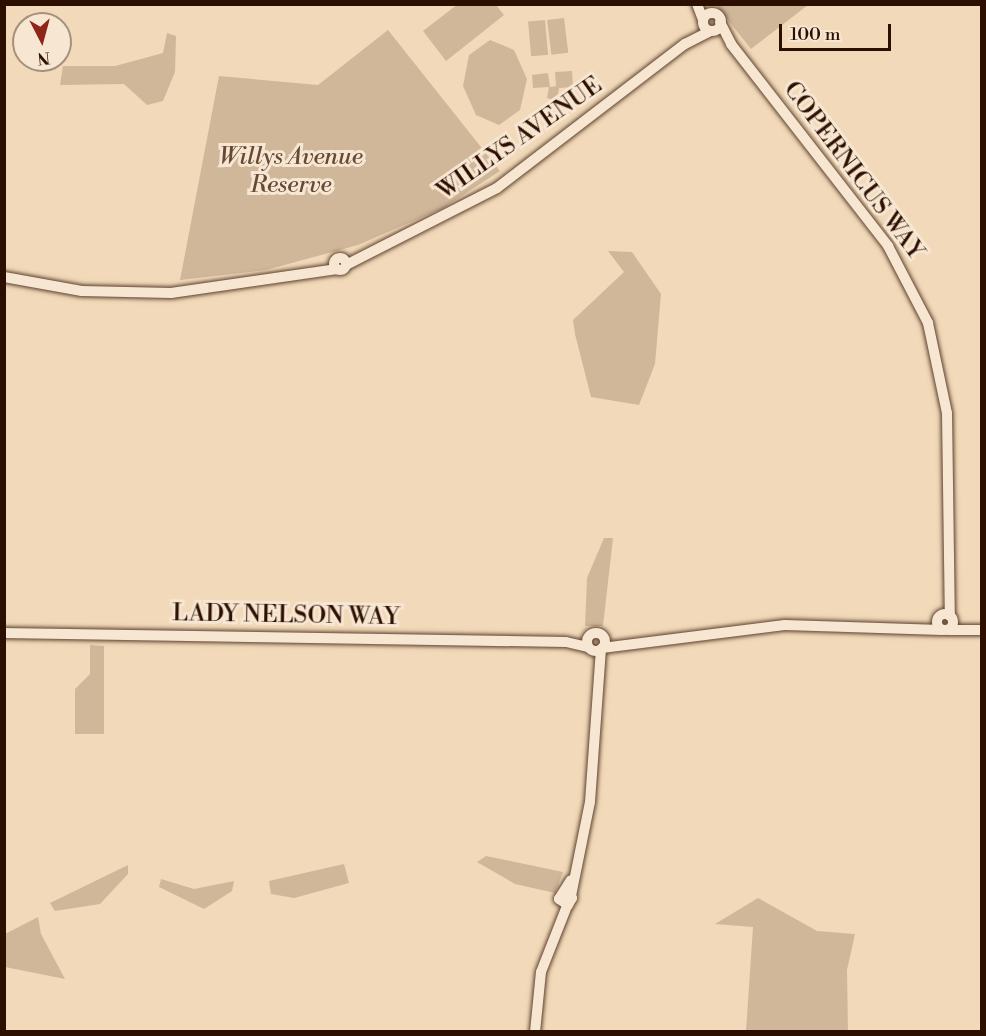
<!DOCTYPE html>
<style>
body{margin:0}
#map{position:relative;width:986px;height:1036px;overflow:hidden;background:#f1d9b9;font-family:"Libre Bodoni",serif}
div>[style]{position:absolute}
.green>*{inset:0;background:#d0b79a;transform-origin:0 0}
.roads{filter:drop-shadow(0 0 2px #5e422e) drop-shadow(0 0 2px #5e422e)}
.minor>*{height:10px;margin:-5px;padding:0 5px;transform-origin:5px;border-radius:5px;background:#f6e6d2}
.minor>.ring{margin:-5px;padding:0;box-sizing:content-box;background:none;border:10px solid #f6e6d2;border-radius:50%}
span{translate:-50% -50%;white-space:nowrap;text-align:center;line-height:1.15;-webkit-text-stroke:6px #f6e6d2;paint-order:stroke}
.street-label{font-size:24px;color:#2d0f00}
.park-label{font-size:24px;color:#664a36;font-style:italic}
.frame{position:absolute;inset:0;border:6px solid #2d0f00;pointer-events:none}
.north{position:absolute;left:12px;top:12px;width:60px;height:60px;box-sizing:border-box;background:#f6e6d2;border:2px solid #a6907e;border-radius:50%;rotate:174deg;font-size:16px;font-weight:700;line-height:24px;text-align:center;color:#2d0f00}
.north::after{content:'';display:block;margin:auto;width:21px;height:27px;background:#8f2418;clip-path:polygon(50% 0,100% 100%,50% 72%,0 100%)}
.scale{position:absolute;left:779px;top:24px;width:112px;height:27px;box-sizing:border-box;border:3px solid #2d0f00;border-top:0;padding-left:8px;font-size:18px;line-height:21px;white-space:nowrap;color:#2d0f00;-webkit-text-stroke:4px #f6e6d2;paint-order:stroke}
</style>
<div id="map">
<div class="green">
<div style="clip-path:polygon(458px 4px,496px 5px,504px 15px,446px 61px,423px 31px)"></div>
<div style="clip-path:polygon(716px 5px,808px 5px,751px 49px)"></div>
<div style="left:564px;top:18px;width:35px;height:17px;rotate:83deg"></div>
<div style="left:545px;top:20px;width:35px;height:17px;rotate:85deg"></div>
<div style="clip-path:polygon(388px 30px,500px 171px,443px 208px,358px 245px,266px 270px,180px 280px,219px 76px,318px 85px)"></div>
<div style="clip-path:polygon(167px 33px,176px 36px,175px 72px,163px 101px,147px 105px,124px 84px,60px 85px,63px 66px,115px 66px,163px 53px)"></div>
<div style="clip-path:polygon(490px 40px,514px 50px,527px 79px,520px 110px,499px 125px,476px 115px,463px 86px,469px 55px)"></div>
<div style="clip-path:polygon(572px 71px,573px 87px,559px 88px,557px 101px,547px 98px,549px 87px,533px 88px,532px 75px,548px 73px,550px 87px,556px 86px,555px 72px)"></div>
<div style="clip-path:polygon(608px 251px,632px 252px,661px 294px,655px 364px,639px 405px,591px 397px,575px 334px,573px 320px,624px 272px)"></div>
<div style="clip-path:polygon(604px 538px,613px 538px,603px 626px,585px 626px,587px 578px)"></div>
<div style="clip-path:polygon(90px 645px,104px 646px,104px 734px,75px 734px,75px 689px,90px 674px)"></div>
<div style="clip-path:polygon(486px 856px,563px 872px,555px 893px,515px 884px,477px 862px)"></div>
<div style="clip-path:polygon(344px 864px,349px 883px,294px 898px,271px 894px,269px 881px)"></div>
<div style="clip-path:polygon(128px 865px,128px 874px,100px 904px,55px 911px,50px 903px)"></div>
<div style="clip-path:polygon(161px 879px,194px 889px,234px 881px,232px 891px,204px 909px,159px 887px)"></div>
<div style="clip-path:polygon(758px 898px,817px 931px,855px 934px,847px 970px,848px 1031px,746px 1031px,753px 927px,715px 924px)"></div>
<div style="clip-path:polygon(38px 917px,41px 934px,65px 979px,5px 967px,5px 934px)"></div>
</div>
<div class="roads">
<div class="minor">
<div style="left:697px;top:4px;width:17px;rotate:69deg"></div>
<div class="ring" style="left:703px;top:13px;width:8px;height:8px"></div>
<div style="left:720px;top:22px;width:25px;rotate:63deg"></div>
<div style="left:731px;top:44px;width:256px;rotate:52.1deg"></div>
<div style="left:888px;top:246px;width:87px;rotate:62.5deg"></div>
<div style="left:928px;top:323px;width:92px;rotate:78.1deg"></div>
<div style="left:947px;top:413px;width:203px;rotate:89.2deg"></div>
<div class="ring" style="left:334px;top:258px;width:2px;height:2px"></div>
<div style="left:346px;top:265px;width:169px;rotate:-27deg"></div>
<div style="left:497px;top:188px;width:237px;rotate:-37.5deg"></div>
<div style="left:685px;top:44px;width:28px;rotate:-27deg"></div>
<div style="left:4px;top:277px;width:79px;rotate:10.2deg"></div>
<div style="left:82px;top:291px;width:89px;rotate:1.3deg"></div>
<div style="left:171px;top:293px;width:168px;rotate:-8.2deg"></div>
<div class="ring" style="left:937px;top:614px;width:6px;height:6px"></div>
<div style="left:949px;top:630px;width:33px"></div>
<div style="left:4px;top:633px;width:562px;rotate:0.92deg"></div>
<div style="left:566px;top:642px;width:23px;rotate:13deg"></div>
<div class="ring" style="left:587px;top:633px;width:8px;height:8px"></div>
<div style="left:602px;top:648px;width:184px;rotate:-7.2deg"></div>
<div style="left:785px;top:625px;width:157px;rotate:1.8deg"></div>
<div style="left:563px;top:894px;width:10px;rotate:24deg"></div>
<div style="left:572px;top:898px;width:8px;rotate:120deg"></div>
<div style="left:568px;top:905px;width:11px;rotate:-146deg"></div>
<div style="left:559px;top:899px;width:22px;rotate:-58deg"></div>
<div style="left:571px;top:896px;width:96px;rotate:-78.6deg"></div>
<div style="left:590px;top:802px;width:153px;rotate:-85.9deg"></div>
<div style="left:535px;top:1032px;width:60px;rotate:-84.3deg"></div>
<div style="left:541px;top:972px;width:71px;rotate:-68.5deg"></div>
</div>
</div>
<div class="street-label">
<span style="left:520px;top:139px;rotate:-35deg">WILLYS AVENUE</span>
<span style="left:853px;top:171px;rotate:53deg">COPERNICUS WAY</span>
<span style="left:286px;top:616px;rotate:1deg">LADY NELSON WAY</span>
</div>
<div class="park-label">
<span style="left:291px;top:172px">Willys Avenue<br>Reserve</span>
</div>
<div class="frame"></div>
<div class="north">N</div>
<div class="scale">100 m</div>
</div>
